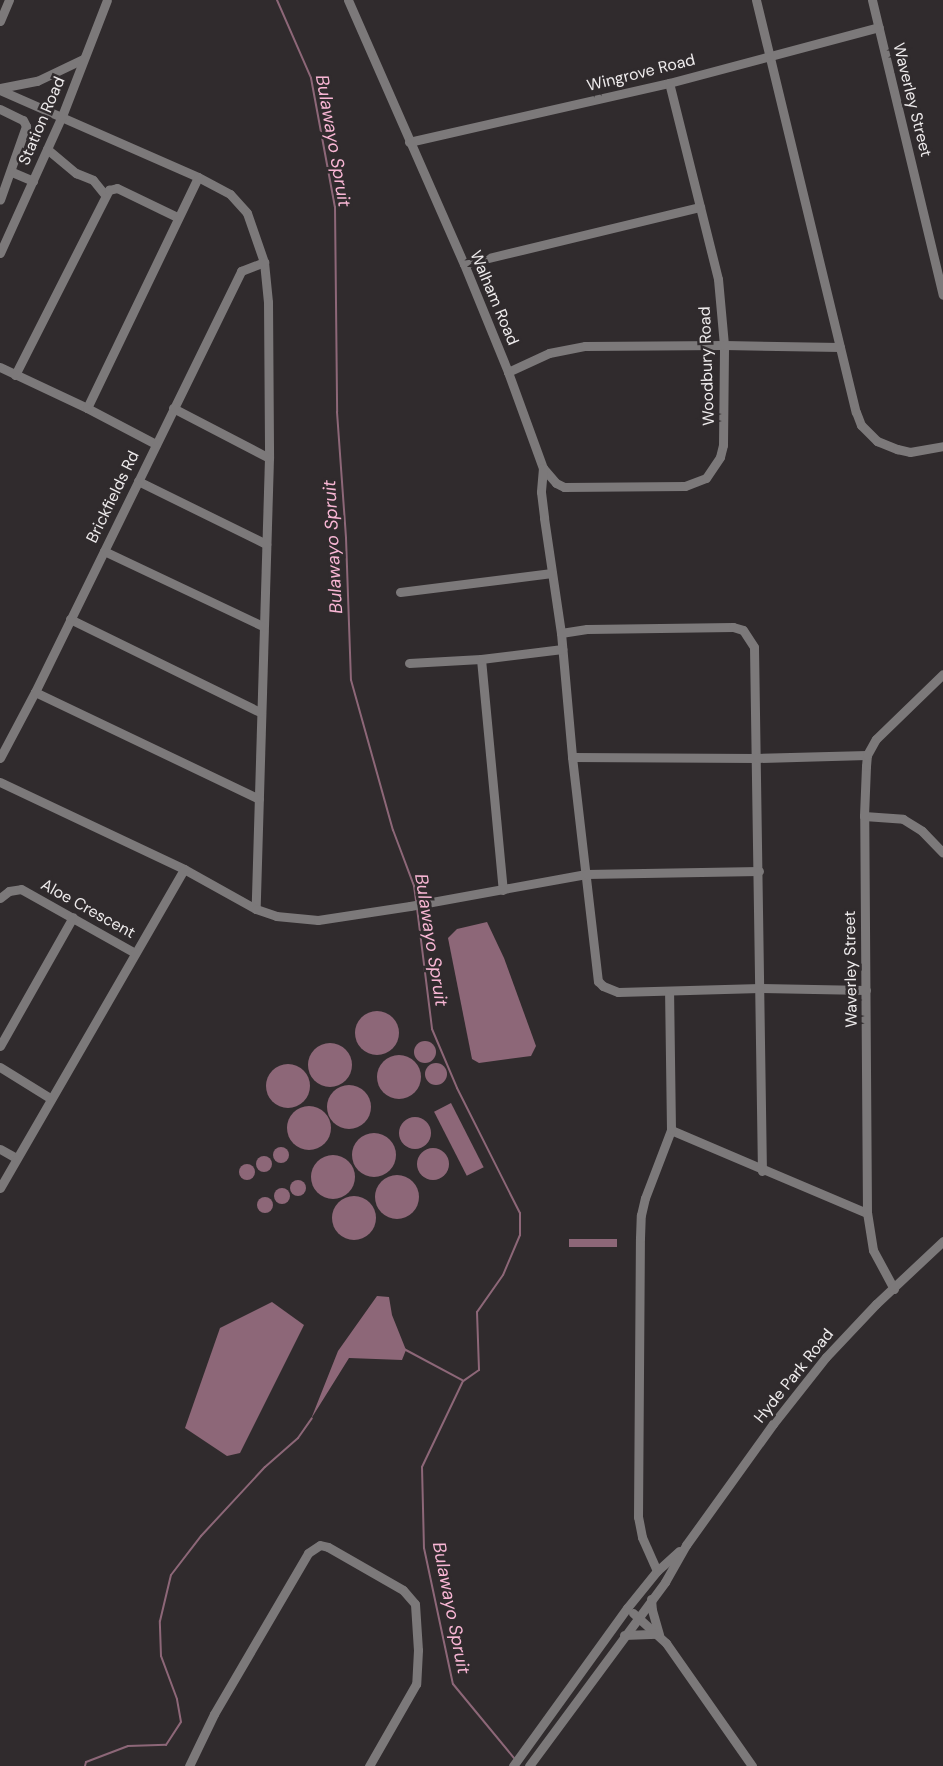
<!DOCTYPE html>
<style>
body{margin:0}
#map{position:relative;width:943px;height:1766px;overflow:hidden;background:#302b2d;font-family:"DM Sans",sans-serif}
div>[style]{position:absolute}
.water>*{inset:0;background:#8d6778;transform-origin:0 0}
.round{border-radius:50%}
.stream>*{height:2px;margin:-1px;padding:0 1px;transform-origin:1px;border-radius:1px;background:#8d6778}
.minor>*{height:9px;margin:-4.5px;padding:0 4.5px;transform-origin:4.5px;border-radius:4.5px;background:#7c797a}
span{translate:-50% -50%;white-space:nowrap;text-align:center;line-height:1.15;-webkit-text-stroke:5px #302b2d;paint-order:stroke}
.street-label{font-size:16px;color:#eeebec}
.water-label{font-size:18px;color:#f8b6d4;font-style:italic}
</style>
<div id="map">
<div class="water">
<div style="clip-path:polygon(487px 922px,504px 958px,536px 1046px,531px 1056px,479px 1063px,472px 1059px,448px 938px,457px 929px)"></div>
<div class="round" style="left:355px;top:1011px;width:44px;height:44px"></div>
<div class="round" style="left:414px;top:1041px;width:22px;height:22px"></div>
<div class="round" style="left:308px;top:1043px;width:44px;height:44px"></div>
<div class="round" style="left:377px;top:1055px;width:44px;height:44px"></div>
<div class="round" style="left:425px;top:1063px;width:22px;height:22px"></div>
<div class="round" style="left:266px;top:1064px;width:44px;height:44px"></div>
<div class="round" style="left:327px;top:1085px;width:44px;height:44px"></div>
<div style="left:451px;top:1103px;width:72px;height:19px;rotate:63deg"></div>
<div class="round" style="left:287px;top:1106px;width:44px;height:44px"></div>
<div class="round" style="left:399px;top:1117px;width:32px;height:32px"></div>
<div class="round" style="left:352px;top:1133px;width:44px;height:44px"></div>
<div class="round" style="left:273px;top:1147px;width:16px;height:16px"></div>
<div class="round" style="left:417px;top:1148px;width:32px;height:32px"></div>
<div class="round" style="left:311px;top:1155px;width:44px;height:44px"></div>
<div class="round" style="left:256px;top:1156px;width:16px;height:16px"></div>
<div class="round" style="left:239px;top:1164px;width:16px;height:16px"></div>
<div class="round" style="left:375px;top:1175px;width:44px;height:44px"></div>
<div class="round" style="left:290px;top:1180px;width:16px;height:16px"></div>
<div class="round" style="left:274px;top:1188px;width:16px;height:16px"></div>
<div class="round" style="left:332px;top:1196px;width:44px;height:44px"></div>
<div class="round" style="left:257px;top:1197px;width:16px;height:16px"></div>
<div style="left:617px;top:1239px;width:8px;height:48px;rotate:90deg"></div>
<div style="clip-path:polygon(377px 1296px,389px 1297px,392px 1315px,406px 1350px,402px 1360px,349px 1358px,311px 1419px,338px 1351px)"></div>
<div style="clip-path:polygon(272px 1302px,304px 1325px,240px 1453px,227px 1456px,185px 1428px,220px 1328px)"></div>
</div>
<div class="stream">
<div style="left:277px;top:0;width:85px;rotate:66.4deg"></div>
<div style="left:311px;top:78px;width:131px;rotate:79.5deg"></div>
<div style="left:335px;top:207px;width:205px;rotate:89.4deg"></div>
<div style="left:337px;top:412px;width:126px;rotate:85.9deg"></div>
<div style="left:346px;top:538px;width:142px;rotate:88deg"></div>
<div style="left:351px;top:680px;width:156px;rotate:74.4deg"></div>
<div style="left:393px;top:830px;width:60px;rotate:69.4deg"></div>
<div style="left:414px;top:886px;width:15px;rotate:82deg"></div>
<div style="left:417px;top:908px;width:122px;rotate:82.9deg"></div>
<div style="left:432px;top:1029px;width:64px;rotate:67deg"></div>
<div style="left:457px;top:1088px;width:140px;rotate:63.3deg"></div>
<div style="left:520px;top:1213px;width:22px;rotate:90deg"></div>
<div style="left:520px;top:1235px;width:43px;rotate:113deg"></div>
<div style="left:503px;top:1275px;width:45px;rotate:125.1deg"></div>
<div style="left:477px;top:1312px;width:58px;rotate:88deg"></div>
<div style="left:479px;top:1370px;width:19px;rotate:145deg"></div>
<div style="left:463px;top:1381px;width:95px;rotate:115.5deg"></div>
<div style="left:422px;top:1467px;width:81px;rotate:88.6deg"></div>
<div style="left:424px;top:1548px;width:139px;rotate:78deg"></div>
<div style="left:453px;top:1684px;width:96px;rotate:50.5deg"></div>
<div style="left:404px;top:1349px;width:66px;rotate:28.1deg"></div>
<div style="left:85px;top:1766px;width:4px;rotate:-76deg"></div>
<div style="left:86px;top:1762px;width:45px;rotate:-20.9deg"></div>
<div style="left:128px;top:1746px;width:38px;rotate:-2deg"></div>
<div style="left:166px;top:1745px;width:27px;rotate:-57deg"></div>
<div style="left:181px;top:1722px;width:23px;rotate:-100deg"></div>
<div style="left:177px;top:1699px;width:46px;rotate:-110.4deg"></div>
<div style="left:161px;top:1656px;width:35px;rotate:-92deg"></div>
<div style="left:160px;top:1621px;width:47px;rotate:-76.6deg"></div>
<div style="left:171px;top:1575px;width:49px;rotate:-52.4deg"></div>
<div style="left:201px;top:1536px;width:94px;rotate:-47.2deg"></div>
<div style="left:265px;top:1467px;width:44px;rotate:-41.3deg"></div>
<div style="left:298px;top:1438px;width:24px;rotate:-55deg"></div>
</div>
<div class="minor">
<div style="left:348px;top:0;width:288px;rotate:66.3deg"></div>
<div style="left:464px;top:264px;width:117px;rotate:67.8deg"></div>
<div style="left:508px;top:372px;width:102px;rotate:70deg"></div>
<div style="left:543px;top:468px;width:20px;rotate:49deg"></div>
<div style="left:556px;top:483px;width:9px;rotate:27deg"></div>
<div style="left:564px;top:487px;width:121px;rotate:-0.5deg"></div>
<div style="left:685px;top:486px;width:22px;rotate:-21deg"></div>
<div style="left:706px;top:478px;width:25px;rotate:-56deg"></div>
<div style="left:720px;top:457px;width:12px;rotate:-76deg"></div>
<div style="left:723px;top:445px;width:100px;rotate:-89.4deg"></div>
<div style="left:724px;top:345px;width:66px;rotate:-95.2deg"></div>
<div style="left:718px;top:279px;width:202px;rotate:-104deg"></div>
<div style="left:756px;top:0;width:424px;rotate:76.4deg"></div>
<div style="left:856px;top:412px;width:14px;rotate:69deg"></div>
<div style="left:861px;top:425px;width:23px;rotate:45deg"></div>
<div style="left:877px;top:441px;width:22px;rotate:22deg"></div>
<div style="left:897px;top:449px;width:13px;rotate:13deg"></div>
<div style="left:910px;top:452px;width:34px;rotate:-10deg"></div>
<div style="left:872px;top:0;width:303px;rotate:76.5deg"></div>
<div style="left:0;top:21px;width:23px;rotate:-67deg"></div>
<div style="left:0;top:88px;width:38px;rotate:-11deg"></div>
<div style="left:37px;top:81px;width:51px;rotate:-25.6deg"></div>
<div style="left:0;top:90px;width:216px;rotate:23.7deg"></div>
<div style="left:198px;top:177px;width:36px;rotate:28deg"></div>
<div style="left:230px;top:194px;width:25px;rotate:48deg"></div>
<div style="left:247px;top:213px;width:52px;rotate:70.9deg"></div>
<div style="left:264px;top:262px;width:40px;rotate:84.3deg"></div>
<div style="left:268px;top:302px;width:156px;rotate:89.6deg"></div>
<div style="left:269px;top:458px;width:451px;rotate:91.7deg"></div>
<div style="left:0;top:109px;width:25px;rotate:26deg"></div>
<div style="left:23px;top:120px;width:7px;rotate:63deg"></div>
<div style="left:26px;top:126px;width:78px;rotate:109.4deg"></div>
<div style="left:409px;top:142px;width:267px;rotate:-12.8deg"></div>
<div style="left:669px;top:83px;width:217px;rotate:-14.9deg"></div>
<div style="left:47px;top:149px;width:38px;rotate:40deg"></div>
<div style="left:76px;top:173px;width:18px;rotate:22deg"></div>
<div style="left:93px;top:180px;width:19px;rotate:51deg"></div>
<div style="left:12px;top:172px;width:23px;rotate:23deg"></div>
<div style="left:0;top:253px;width:150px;rotate:-65.7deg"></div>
<div style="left:62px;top:116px;width:124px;rotate:-68.8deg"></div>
<div style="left:464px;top:264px;width:243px;rotate:-13.6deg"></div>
<div style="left:0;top:367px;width:96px;rotate:25.2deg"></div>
<div style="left:87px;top:408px;width:78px;rotate:27.6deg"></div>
<div style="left:508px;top:372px;width:45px;rotate:-24.9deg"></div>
<div style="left:549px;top:353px;width:37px;rotate:-11deg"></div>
<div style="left:585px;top:346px;width:139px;rotate:-0.4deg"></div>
<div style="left:724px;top:345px;width:116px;rotate:1deg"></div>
<div style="left:15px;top:375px;width:208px;rotate:-63.1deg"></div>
<div style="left:109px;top:190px;width:8px;rotate:-14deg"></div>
<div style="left:117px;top:188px;width:67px;rotate:25.8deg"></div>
<div style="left:87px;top:408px;width:256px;rotate:-64.3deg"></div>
<div style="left:173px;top:408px;width:108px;rotate:27.5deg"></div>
<div style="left:543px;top:468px;width:24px;rotate:95deg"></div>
<div style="left:541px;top:492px;width:26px;rotate:83deg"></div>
<div style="left:544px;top:518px;width:116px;rotate:81.6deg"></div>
<div style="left:561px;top:633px;width:124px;rotate:84.9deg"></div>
<div style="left:572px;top:757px;width:226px;rotate:83.4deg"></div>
<div style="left:598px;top:981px;width:7px;rotate:45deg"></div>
<div style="left:603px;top:986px;width:16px;rotate:22deg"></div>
<div style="left:618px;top:992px;width:142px;rotate:-1.6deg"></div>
<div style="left:760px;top:988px;width:106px;rotate:1.1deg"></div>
<div style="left:138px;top:481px;width:143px;rotate:26.2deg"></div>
<div style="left:104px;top:551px;width:176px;rotate:25.3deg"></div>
<div style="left:400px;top:592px;width:153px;rotate:-7.1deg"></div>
<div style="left:70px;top:619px;width:212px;rotate:26.1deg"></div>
<div style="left:561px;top:633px;width:26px;rotate:-9deg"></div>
<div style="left:587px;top:629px;width:146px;rotate:-0.8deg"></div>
<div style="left:733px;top:627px;width:10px;rotate:17deg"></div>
<div style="left:743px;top:630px;width:20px;rotate:57deg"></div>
<div style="left:754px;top:647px;width:524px;rotate:89.13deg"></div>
<div style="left:481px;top:659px;width:232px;rotate:84.6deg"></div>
<div style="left:409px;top:663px;width:72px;rotate:-3.2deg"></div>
<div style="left:481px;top:659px;width:82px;rotate:-7deg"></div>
<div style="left:35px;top:692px;width:248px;rotate:25.5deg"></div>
<div style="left:572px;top:757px;width:185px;rotate:0.3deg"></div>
<div style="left:757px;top:758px;width:110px;rotate:-1.6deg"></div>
<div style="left:0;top:758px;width:75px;rotate:-62.1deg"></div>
<div style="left:35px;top:692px;width:469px;rotate:-63.9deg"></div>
<div style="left:241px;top:271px;width:25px;rotate:-21deg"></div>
<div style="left:0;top:782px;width:204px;rotate:25.3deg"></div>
<div style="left:184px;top:869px;width:82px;rotate:29.1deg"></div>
<div style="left:256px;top:909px;width:21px;rotate:19deg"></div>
<div style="left:276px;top:916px;width:42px;rotate:5.4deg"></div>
<div style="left:318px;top:920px;width:93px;rotate:-8.7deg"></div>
<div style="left:410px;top:906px;width:179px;rotate:-10.3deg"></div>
<div style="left:586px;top:874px;width:173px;rotate:-1deg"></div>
<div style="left:864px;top:816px;width:39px;rotate:4deg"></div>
<div style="left:903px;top:819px;width:22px;rotate:32deg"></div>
<div style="left:922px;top:831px;width:30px;rotate:46deg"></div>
<div style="left:0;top:898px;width:11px;rotate:-38deg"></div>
<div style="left:9px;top:891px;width:12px;rotate:-9deg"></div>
<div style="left:21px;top:889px;width:131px;rotate:29.3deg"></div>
<div style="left:0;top:1046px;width:148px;rotate:-60.5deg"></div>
<div style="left:0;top:1067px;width:59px;rotate:31.8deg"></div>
<div style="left:671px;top:1130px;width:213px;rotate:23deg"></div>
<div style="left:0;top:1149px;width:18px;rotate:29deg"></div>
<div style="left:0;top:1188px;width:368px;rotate:-60deg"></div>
<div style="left:894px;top:1289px;width:44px;rotate:-118.3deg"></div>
<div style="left:873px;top:1250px;width:37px;rotate:-99deg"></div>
<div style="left:867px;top:1213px;width:397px;rotate:-90.4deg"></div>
<div style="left:864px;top:816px;width:50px;rotate:-87.7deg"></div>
<div style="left:866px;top:766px;width:11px;rotate:-85deg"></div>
<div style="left:867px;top:755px;width:18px;rotate:-61deg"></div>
<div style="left:876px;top:739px;width:93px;rotate:-44.1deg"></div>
<div style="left:657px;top:1571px;width:37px;rotate:-114deg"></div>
<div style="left:642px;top:1537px;width:20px;rotate:-101deg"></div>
<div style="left:638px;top:1517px;width:279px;rotate:-89.6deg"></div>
<div style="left:640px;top:1238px;width:23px;rotate:-88deg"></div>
<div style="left:641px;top:1215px;width:17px;rotate:-77deg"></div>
<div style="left:645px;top:1198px;width:73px;rotate:-69.1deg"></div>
<div style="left:671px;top:1130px;width:139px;rotate:-90.8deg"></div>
<div style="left:651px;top:1599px;width:11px;rotate:85deg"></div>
<div style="left:652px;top:1610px;width:26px;rotate:74deg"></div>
<div style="left:633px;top:1613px;width:45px;rotate:42.3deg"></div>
<div style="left:666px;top:1643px;width:150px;rotate:55deg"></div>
<div style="left:624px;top:1635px;width:33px;rotate:-2deg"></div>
<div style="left:189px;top:1766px;width:58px;rotate:-64.3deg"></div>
<div style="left:214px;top:1714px;width:186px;rotate:-59.7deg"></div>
<div style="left:308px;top:1553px;width:14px;rotate:-34deg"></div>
<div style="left:320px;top:1545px;width:8px;rotate:14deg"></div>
<div style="left:328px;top:1547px;width:86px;rotate:29.8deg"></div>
<div style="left:403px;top:1590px;width:18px;rotate:49deg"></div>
<div style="left:415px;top:1604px;width:46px;rotate:86.3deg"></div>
<div style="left:418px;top:1650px;width:34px;rotate:93deg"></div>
<div style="left:416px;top:1684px;width:95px;rotate:119.8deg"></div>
<div style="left:513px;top:1766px;width:195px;rotate:-54.2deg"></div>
<div style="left:627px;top:1608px;width:48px;rotate:-51deg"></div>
<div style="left:657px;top:1571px;width:30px;rotate:-42deg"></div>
<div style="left:529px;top:1766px;width:229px;rotate:-53.5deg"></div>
<div style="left:665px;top:1582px;width:43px;rotate:-60.4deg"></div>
<div style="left:686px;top:1545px;width:149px;rotate:-54.3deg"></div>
<div style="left:773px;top:1424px;width:85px;rotate:-51.7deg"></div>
<div style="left:826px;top:1357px;width:73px;rotate:-46.7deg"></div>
<div style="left:876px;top:1304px;width:92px;rotate:-43.2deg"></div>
</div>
<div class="street-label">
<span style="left:641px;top:73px;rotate:-14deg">Wingrove Road</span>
<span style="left:912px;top:100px;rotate:76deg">Waverley Street</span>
<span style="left:42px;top:121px;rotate:-67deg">Station Road</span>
<span style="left:494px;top:298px;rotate:67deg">Walham Road</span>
<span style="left:707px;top:366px;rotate:-92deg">Woodbury Road</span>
<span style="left:113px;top:497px;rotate:-64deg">Brickfields Rd</span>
<span style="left:88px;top:909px;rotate:29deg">Aloe Crescent</span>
<span style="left:851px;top:969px;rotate:-91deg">Waverley Street</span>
<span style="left:794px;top:1376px;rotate:-51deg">Hyde Park Road</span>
</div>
<div class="water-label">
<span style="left:333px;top:141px;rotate:80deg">Bulawayo Spruit</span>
<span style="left:333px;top:547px;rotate:-93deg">Bulawayo Spruit</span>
<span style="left:431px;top:940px;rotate:81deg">Bulawayo Spruit</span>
<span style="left:451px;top:1608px;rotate:79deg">Bulawayo Spruit</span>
</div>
</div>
